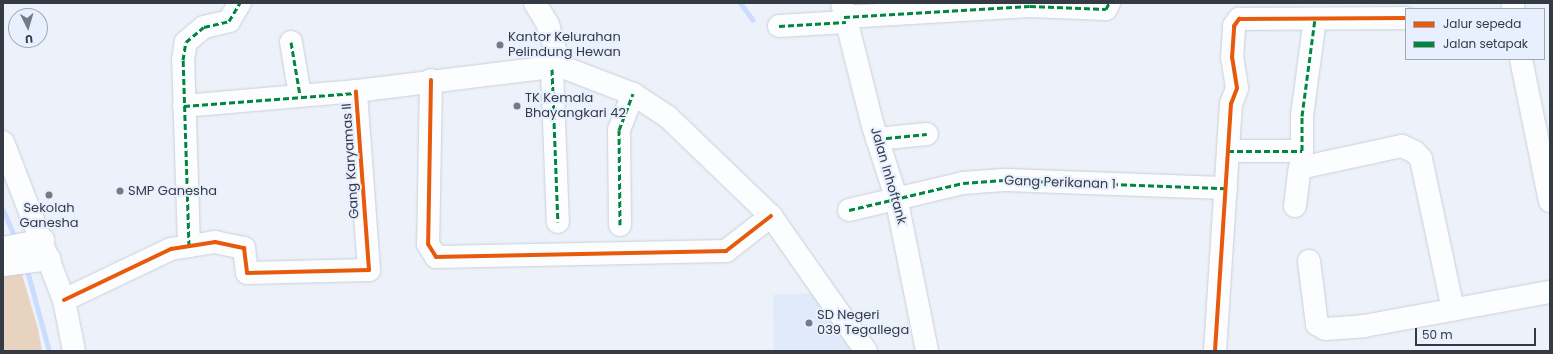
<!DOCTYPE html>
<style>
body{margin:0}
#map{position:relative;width:1553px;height:354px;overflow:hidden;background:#edf1fa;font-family:Poppins,sans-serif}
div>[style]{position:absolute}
.built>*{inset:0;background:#e0eafb}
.green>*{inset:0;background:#e8d3c0}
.stream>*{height:5px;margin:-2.5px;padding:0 2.5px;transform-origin:2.5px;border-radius:2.5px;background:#cbddfe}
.roads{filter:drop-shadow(0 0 1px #cbcfd8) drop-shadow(0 0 1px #cbcfd8)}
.minor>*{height:22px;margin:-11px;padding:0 11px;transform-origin:11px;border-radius:11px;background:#fcfdfe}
.major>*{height:22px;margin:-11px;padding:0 11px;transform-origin:11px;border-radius:11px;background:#fcfdfe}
.quiet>*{height:3px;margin-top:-1.5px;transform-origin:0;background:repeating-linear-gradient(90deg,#00873e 0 6px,transparent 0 9px)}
.cycleway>*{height:4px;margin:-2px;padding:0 2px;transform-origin:2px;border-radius:2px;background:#e8590c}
.dots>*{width:11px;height:11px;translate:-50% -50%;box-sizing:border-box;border:2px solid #e8f0ff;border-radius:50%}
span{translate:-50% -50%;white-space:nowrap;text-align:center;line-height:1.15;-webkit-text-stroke:4px #e8f0ff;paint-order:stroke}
.poi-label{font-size:13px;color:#353b44}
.left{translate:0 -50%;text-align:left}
.street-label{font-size:13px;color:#353b44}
.frame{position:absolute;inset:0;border:4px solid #353b44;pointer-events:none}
.legend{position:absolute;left:1405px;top:8px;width:140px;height:52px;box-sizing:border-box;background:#e8f0ff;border:1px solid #a0a8b4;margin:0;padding:5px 7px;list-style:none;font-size:12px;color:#353b44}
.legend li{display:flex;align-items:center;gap:8px;height:20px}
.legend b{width:20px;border:1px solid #a0a8b4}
.north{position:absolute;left:8px;top:8px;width:40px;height:40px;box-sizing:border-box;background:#e8f0ff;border:1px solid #a0a8b4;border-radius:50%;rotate:175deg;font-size:11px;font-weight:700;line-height:16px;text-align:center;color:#353b44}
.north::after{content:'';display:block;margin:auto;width:14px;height:18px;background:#757b84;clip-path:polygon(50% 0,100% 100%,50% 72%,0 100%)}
.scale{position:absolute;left:1415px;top:328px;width:121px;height:18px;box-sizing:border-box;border:2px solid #353b44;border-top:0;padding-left:5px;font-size:12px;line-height:14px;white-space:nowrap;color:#353b44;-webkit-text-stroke:3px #e8f0ff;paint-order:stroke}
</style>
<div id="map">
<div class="built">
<div style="clip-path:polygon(823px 293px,863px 351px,774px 351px,773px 295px)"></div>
</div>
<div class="green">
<div style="clip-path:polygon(21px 271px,38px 329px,42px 351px,3px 351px,3px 272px)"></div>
</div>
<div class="stream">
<div style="left:740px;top:3px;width:21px;rotate:53deg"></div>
<div style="left:3px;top:210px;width:34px;rotate:67deg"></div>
<div style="left:26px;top:267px;width:87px;rotate:74.7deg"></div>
</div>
<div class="roads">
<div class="minor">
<div style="left:535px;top:3px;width:26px;rotate:59deg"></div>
<div style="left:548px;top:25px;width:43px;rotate:73.7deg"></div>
<div style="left:560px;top:66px;width:78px;rotate:21deg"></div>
<div style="left:633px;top:94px;width:42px;rotate:33.3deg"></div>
<div style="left:668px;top:117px;width:143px;rotate:43.9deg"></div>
<div style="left:771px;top:216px;width:165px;rotate:54.9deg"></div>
<div style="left:1513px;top:3px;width:6px;rotate:90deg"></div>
<div style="left:844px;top:17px;width:186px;rotate:-3.4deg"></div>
<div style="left:1030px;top:6px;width:76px;rotate:2.3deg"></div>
<div style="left:1106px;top:9px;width:7px;rotate:-63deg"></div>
<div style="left:779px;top:26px;width:67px;rotate:-3.4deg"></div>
<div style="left:291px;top:42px;width:54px;rotate:80.4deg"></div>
<div style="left:1521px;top:59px;width:145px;rotate:78.5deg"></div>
<div style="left:552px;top:69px;width:153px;rotate:87.8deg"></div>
<div style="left:431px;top:80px;width:164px;rotate:91deg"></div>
<div style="left:428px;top:244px;width:15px;rotate:58deg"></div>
<div style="left:436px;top:257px;width:290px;rotate:-1.2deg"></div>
<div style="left:726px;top:251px;width:57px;rotate:-37.9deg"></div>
<div style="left:184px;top:106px;width:173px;rotate:-5deg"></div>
<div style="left:356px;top:91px;width:206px;rotate:-7deg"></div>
<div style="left:877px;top:139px;width:50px;rotate:-5.7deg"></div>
<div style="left:1228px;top:151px;width:74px"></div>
<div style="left:1302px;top:151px;width:35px;rotate:-90deg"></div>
<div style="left:1302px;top:116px;width:98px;rotate:-82.4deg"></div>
<div style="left:1295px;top:206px;width:38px;rotate:-83deg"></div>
<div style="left:1300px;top:168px;width:104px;rotate:-12.2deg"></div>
<div style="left:1402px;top:146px;width:14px;rotate:25deg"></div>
<div style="left:1415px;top:152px;width:9px;rotate:49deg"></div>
<div style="left:1421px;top:159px;width:154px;rotate:78deg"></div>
<div style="left:849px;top:210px;width:117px;rotate:-13.3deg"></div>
<div style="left:963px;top:183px;width:41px;rotate:-4.2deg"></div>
<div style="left:1004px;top:180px;width:222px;rotate:2.1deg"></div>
<div style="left:620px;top:225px;width:95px;rotate:-90.6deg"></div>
<div style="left:619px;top:130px;width:39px;rotate:-69deg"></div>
<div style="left:189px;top:246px;width:186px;rotate:-91.8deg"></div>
<div style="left:183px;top:60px;width:18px;rotate:-81deg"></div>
<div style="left:186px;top:42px;width:23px;rotate:-40deg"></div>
<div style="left:204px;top:27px;width:26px;rotate:-13deg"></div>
<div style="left:229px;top:21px;width:21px;rotate:-59deg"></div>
<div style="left:3px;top:248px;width:41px;rotate:-11.3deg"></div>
<div style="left:1309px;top:261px;width:64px;rotate:82.8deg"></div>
<div style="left:1317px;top:324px;width:9px;rotate:32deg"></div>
<div style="left:1325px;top:329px;width:39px;rotate:-4deg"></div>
<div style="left:1364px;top:326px;width:189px;rotate:-10.4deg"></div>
<div style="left:3px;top:265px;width:47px;rotate:-7.3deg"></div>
<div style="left:64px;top:300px;width:119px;rotate:-25.5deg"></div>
<div style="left:171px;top:249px;width:45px;rotate:-9deg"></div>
<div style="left:215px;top:242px;width:30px;rotate:12deg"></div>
<div style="left:244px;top:248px;width:25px;rotate:83deg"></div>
<div style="left:247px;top:273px;width:122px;rotate:-1.4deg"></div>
<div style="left:369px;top:270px;width:179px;rotate:-94.2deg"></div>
<div style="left:1215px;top:351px;width:248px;rotate:-86.3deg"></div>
<div style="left:1231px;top:104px;width:17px;rotate:-69deg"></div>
<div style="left:1237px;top:88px;width:30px;rotate:-99deg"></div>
<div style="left:1232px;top:58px;width:32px;rotate:-86deg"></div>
<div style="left:1234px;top:26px;width:9px;rotate:-54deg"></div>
<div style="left:1239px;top:19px;width:167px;rotate:-0.3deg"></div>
</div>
<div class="major">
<div style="left:842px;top:3px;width:127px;rotate:75.9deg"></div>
<div style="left:873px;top:126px;width:75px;rotate:72.1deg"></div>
<div style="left:896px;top:197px;width:157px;rotate:78.6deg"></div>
<div style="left:3px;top:142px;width:169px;rotate:68.9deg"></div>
<div style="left:64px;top:300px;width:52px;rotate:78.9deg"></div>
</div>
</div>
<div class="quiet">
<div style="left:844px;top:17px;width:186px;rotate:-3.4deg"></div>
<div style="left:1030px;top:6px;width:76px;rotate:2.3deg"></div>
<div style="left:1106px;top:9px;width:7px;rotate:-63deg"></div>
<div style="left:779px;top:26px;width:67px;rotate:-3.4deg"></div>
<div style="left:291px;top:42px;width:54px;rotate:80.4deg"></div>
<div style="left:552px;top:69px;width:153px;rotate:87.8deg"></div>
<div style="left:184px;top:106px;width:172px;rotate:-4.3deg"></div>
<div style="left:877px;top:139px;width:50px;rotate:-5.7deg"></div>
<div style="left:1228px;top:151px;width:74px"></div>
<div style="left:1302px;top:151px;width:35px;rotate:-90deg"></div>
<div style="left:1302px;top:116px;width:98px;rotate:-82.4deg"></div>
<div style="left:849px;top:210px;width:117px;rotate:-13.3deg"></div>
<div style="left:963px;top:183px;width:41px;rotate:-4.2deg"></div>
<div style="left:1004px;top:180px;width:222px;rotate:2.1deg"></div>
<div style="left:620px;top:225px;width:95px;rotate:-90.6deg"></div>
<div style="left:619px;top:130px;width:39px;rotate:-69deg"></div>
<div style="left:189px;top:246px;width:186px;rotate:-91.8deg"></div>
<div style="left:183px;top:60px;width:18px;rotate:-81deg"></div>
<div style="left:186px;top:42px;width:23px;rotate:-40deg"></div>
<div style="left:204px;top:27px;width:26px;rotate:-13deg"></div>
<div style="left:229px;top:21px;width:21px;rotate:-59deg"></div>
</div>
<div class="cycleway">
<div style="left:431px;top:80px;width:164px;rotate:91deg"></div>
<div style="left:428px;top:244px;width:15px;rotate:58deg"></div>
<div style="left:436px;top:257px;width:290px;rotate:-1.2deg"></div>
<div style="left:726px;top:251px;width:57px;rotate:-37.9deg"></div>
<div style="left:64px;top:300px;width:119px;rotate:-25.5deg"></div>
<div style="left:171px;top:249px;width:45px;rotate:-9deg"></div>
<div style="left:215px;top:242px;width:30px;rotate:12deg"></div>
<div style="left:244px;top:248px;width:25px;rotate:83deg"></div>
<div style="left:247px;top:273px;width:122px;rotate:-1.4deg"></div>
<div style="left:369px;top:270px;width:179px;rotate:-94.2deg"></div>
<div style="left:1215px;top:351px;width:248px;rotate:-86.3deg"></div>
<div style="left:1231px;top:104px;width:17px;rotate:-69deg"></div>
<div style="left:1237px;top:88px;width:30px;rotate:-99deg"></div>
<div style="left:1232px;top:58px;width:32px;rotate:-86deg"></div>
<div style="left:1234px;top:26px;width:9px;rotate:-54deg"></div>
<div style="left:1239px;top:19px;width:167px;rotate:-0.3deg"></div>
</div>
<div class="dots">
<div style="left:500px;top:45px;background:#757b84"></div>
<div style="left:517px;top:106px;background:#757b84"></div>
<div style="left:120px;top:191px;background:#757b84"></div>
<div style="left:49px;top:195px;background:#757b84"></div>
<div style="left:809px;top:323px;background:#757b84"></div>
</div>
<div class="poi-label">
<span class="left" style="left:508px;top:45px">Kantor Kelurahan<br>Pelindung Hewan</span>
<span class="left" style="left:525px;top:106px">TK Kemala<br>Bhayangkari 42</span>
<span class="left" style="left:128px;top:191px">SMP Ganesha</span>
<span style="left:49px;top:216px">Sekolah<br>Ganesha</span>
<span class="left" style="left:817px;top:323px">SD Negeri<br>039 Tegallega</span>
</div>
<div class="street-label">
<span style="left:351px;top:161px;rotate:-94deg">Gang Karyamas II</span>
<span style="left:888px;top:176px;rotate:74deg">Jalan Inhoftank</span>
<span style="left:1060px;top:183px;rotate:2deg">Gang Perikanan 1</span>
</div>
<div class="frame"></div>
<ul class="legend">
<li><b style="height:5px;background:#e8590c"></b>Jalur sepeda</li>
<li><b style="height:5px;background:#00873e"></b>Jalan setapak</li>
</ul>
<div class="north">U</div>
<div class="scale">50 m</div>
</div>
